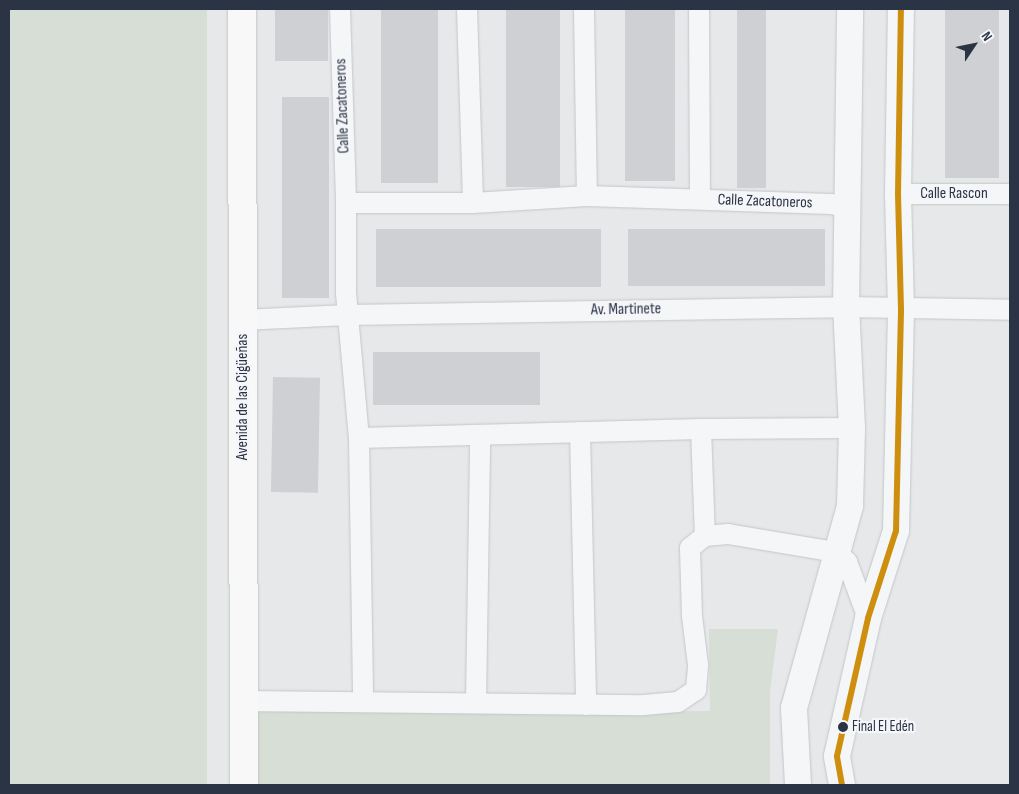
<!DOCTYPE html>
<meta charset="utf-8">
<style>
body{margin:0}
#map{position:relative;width:1019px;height:794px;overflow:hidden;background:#e6e8ea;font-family:"Sofia Sans Condensed",sans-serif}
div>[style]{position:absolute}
.green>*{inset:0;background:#d6ded6;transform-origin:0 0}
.building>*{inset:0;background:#ced0d3;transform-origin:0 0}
.roads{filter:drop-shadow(0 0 1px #c4c6c8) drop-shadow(0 0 1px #c4c6c8)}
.minor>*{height:20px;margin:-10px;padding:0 10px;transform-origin:10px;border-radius:10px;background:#f5f6f7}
.tertiary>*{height:26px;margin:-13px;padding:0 13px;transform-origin:13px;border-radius:13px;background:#f5f6f7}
.secondary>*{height:28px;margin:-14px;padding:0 14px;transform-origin:14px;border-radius:14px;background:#f8f8f8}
.bus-1>*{height:6px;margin:-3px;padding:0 3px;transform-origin:3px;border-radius:3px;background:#ce8f0e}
.dots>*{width:14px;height:14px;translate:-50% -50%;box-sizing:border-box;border:2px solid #f4f6f9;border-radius:50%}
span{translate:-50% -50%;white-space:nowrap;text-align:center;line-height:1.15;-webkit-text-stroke:4.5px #f4f6f9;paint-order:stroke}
.bus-label{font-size:15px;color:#2b3445}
.left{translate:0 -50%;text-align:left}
.street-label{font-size:16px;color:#2b3445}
.frame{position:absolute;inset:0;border:10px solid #2b3445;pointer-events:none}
.north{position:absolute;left:949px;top:20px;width:50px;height:50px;-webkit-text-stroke:4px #f4f6f9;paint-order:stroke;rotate:56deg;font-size:14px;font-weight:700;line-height:20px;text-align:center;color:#2b3445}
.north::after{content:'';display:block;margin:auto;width:18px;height:22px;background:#2b3445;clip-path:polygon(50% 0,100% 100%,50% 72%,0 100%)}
</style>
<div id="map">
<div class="green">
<div style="left:9px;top:9px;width:198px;height:776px"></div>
<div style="clip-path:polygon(709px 629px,778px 629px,770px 691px,770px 785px,256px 785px,255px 712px,710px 711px)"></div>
</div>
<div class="building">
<div style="left:275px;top:9px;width:53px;height:52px"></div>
<div style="left:381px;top:9px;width:57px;height:174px"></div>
<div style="left:506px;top:9px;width:54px;height:178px"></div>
<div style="left:625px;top:9px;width:50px;height:172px"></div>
<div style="left:737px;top:9px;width:29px;height:179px"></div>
<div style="left:945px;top:9px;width:54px;height:169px"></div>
<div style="left:282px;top:97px;width:47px;height:201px"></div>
<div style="left:376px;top:229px;width:225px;height:58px"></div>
<div style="left:628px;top:229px;width:197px;height:57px"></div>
<div style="left:373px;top:352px;width:167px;height:53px"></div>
<div style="left:273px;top:377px;width:47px;height:115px;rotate:1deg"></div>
</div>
<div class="roads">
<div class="minor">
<div style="left:340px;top:9px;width:194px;rotate:88.2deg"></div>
<div style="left:346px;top:203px;width:90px;rotate:90deg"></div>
<div style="left:346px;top:293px;width:146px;rotate:84.9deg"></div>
<div style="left:359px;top:438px;width:264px;rotate:89.1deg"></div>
<div style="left:467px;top:9px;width:194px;rotate:88.2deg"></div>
<div style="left:584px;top:9px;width:187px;rotate:89.1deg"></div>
<div style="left:699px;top:9px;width:190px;rotate:89.7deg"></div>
<div style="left:898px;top:194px;width:112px"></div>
<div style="left:346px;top:203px;width:127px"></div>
<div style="left:473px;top:203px;width:114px;rotate:-3.5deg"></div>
<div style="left:587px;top:196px;width:244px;rotate:1.9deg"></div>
<div style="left:831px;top:204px;width:17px;rotate:13deg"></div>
<div style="left:242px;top:320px;width:105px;rotate:-2.7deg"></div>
<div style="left:347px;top:315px;width:499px;rotate:-0.9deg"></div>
<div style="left:846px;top:307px;width:164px;rotate:1deg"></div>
<div style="left:701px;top:429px;width:107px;rotate:87.9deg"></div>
<div style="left:580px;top:432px;width:273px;rotate:88.7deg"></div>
<div style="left:359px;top:438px;width:342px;rotate:-1.5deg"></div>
<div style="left:701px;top:429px;width:151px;rotate:-0.4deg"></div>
<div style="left:244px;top:701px;width:400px;rotate:0.6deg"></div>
<div style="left:644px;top:705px;width:34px;rotate:-5deg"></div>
<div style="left:678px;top:702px;width:22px;rotate:-34deg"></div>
<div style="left:696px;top:690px;width:25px;rotate:-85deg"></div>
<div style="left:698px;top:665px;width:49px;rotate:-97deg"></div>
<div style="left:692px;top:616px;width:68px;rotate:-91.7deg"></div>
<div style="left:690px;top:548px;width:19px;rotate:-39deg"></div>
<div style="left:705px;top:536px;width:23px;rotate:-5deg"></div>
<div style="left:728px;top:534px;width:109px;rotate:9.5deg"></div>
<div style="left:836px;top:552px;width:15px;rotate:42deg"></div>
<div style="left:847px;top:562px;width:60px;rotate:69.4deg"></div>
<div style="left:476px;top:703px;width:267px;rotate:-89.1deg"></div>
</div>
<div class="tertiary">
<div style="left:798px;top:785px;width:77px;rotate:-93deg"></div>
<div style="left:794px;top:708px;width:210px;rotate:-74.5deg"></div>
<div style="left:850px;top:506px;width:78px;rotate:-88.5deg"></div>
<div style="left:852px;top:428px;width:121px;rotate:-92.8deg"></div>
<div style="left:846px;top:307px;width:298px;rotate:-89.2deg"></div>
<div style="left:842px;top:785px;width:29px;rotate:-100deg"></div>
<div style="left:837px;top:756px;width:141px;rotate:-77.3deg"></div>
<div style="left:868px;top:618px;width:91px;rotate:-72.2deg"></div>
<div style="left:896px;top:531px;width:222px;rotate:-88.7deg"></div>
<div style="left:901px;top:309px;width:115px;rotate:-91.5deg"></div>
<div style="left:898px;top:194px;width:185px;rotate:-89.1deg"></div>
</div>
<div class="secondary">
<div style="left:242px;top:9px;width:776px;rotate:89.85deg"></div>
</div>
</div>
<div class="bus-1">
<div style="left:842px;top:785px;width:29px;rotate:-100deg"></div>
<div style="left:837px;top:756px;width:141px;rotate:-77.3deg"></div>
<div style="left:868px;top:618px;width:91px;rotate:-72.2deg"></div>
<div style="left:896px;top:531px;width:222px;rotate:-88.7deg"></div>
<div style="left:901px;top:309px;width:115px;rotate:-91.5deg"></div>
<div style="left:898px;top:194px;width:185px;rotate:-89.1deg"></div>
</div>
<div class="dots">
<div style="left:843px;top:727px;background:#2b3445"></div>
</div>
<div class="bus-label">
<span class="left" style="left:852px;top:727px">Final El Edén</span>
</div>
<div class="street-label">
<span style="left:343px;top:106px;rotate:-92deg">Calle Zacatoneros</span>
<span style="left:954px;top:194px">Calle Rascon</span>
<span style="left:765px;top:202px;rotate:2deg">Calle Zacatoneros</span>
<span style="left:626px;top:310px;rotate:-1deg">Av. Martinete</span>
<span style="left:243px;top:397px;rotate:-90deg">Avenida de las Cigüeñas</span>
</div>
<div class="frame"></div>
<div class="north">N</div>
</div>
